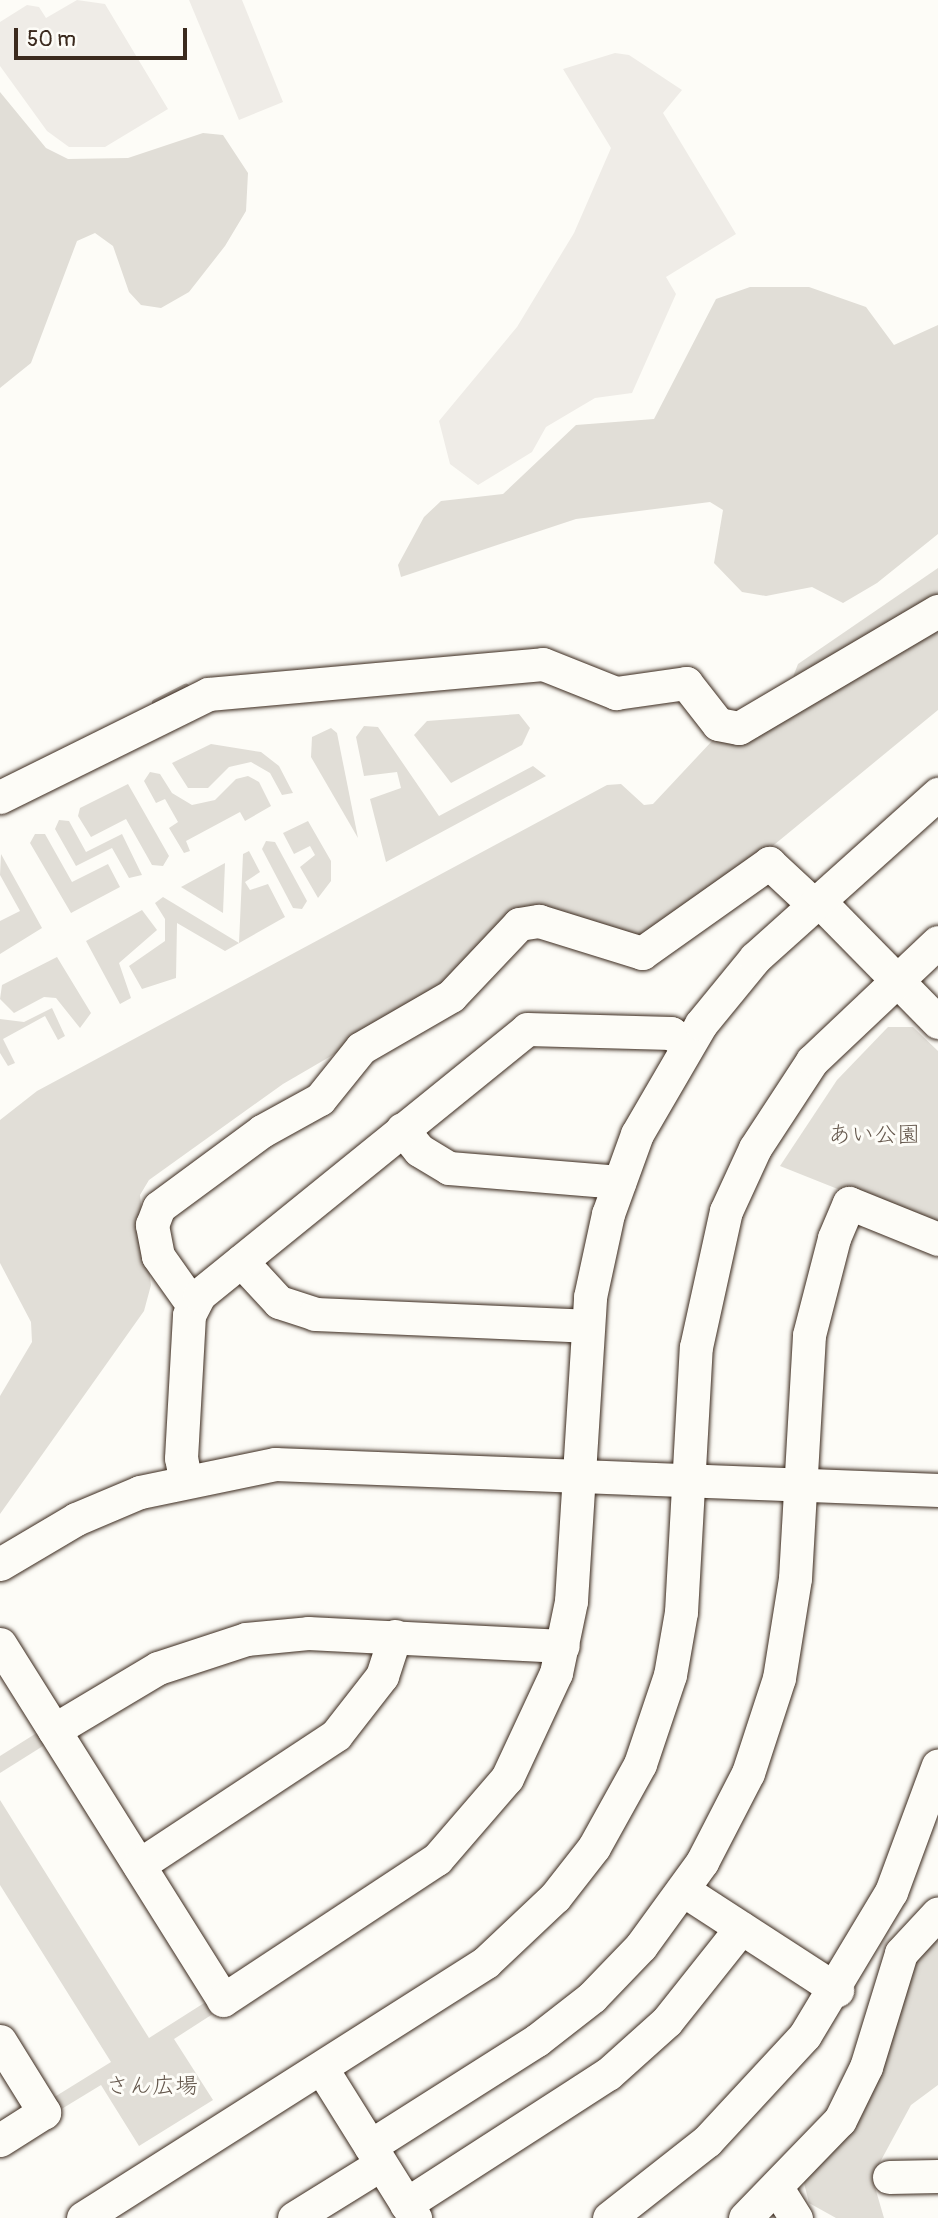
<!DOCTYPE html>
<meta charset="utf-8">
<style>
body{margin:0}
#map{position:relative;width:938px;height:2218px;overflow:hidden;background:#fdfcf7;font-family:Pangolin,"Klee One",sans-serif}
div>[style]{position:absolute}
.built>*{inset:0;background:#efece7}
.green>*{inset:0;background:#e1ded7}
.stream>*{height:7px;margin:-3.5px;padding:0 3.5px;transform-origin:3.5px;border-radius:3.5px;background:#bbb4ad}
.roads{filter:drop-shadow(0 0 2px #3b2a1e) drop-shadow(0 0 2px #3b2a1e)}
.minor>*{height:33px;margin:-16.5px;padding:0 16.5px;transform-origin:16.5px;border-radius:16.5px;background:#fdfcf7}
span{translate:-50% -50%;white-space:nowrap;text-align:center;line-height:1.15;-webkit-text-stroke:6px #fdfcf7;paint-order:stroke}
.park-label{font-size:23px;color:#64574c}
.scale{position:absolute;left:14px;top:28px;width:173px;height:32px;box-sizing:border-box;border:4px solid #3b2a1e;border-top:0;padding-left:9px;font-size:21px;line-height:24px;white-space:nowrap;color:#3b2a1e;-webkit-text-stroke:5px #fdfcf7;paint-order:stroke}
</style>
<div id="map">
<div class="built">
<div style="clip-path:polygon(77px 0,105px 4px,168px 109px,105px 147px,69px 147px,47px 131px,0 66px,0 22px,27px 5px,39px 7px,46px 18px)"></div>
<div style="clip-path:polygon(189px 0,242px 0,283px 102px,239px 120px)"></div>
<div style="clip-path:polygon(615px 53px,629px 55px,682px 90px,663px 113px,736px 234px,666px 277px,676px 294px,632px 393px,595px 398px,546px 427px,532px 452px,478px 485px,450px 464px,439px 421px,517px 327px,574px 233px,611px 148px,563px 69px)"></div>
</div>
<div class="green">
<div style="clip-path:polygon(0 92px,46px 148px,68px 159px,128px 158px,203px 133px,223px 135px,248px 173px,246px 211px,225px 246px,189px 292px,161px 308px,141px 305px,129px 292px,113px 246px,95px 233px,77px 241px,31px 363px,0 388px)"></div>
<div style="clip-path:polygon(809px 287px,866px 307px,894px 345px,938px 325px,938px 534px,877px 583px,843px 603px,812px 587px,766px 596px,742px 592px,714px 563px,723px 510px,710px 502px,576px 519px,401px 577px,398px 565px,424px 517px,441px 501px,503px 494px,576px 425px,654px 419px,716px 299px,750px 287px)"></div>
<div style="clip-path:polygon(938px 568px,938px 599px,793px 677px,798px 664px)"></div>
<div style="clip-path:polygon(938px 623px,938px 710px,758px 858px,647px 940px,540px 912px,434px 996px,283px 1084px,149px 1180px,140px 1195px,151px 1285px,144px 1311px,0 1514px,0 1396px,32px 1342px,31px 1322px,0 1263px,0 1120px,37px 1091px,607px 785px,621px 784px,644px 805px,653px 804px,712px 741px)"></div>
<div style="clip-path:polygon(519px 714px,530px 728px,522px 745px,451px 783px,414px 735px,427px 721px)"></div>
<div style="clip-path:polygon(364px 726px,378px 727px,439px 816px,533px 766px,546px 776px,386px 862px,370px 799px,401px 788px,397px 772px,364px 776px,356px 737px)"></div>
<div style="clip-path:polygon(331px 728px,337px 733px,358px 838px,311px 757px,312px 737px)"></div>
<div style="clip-path:polygon(211px 744px,261px 752px,279px 766px,293px 793px,282px 795px,270px 773px,251px 762px,229px 767px,208px 788px,188px 788px,172px 763px)"></div>
<div style="clip-path:polygon(150px 772px,160px 774px,172px 793px,192px 805px,215px 800px,236px 779px,248px 776px,259px 782px,271px 806px,245px 821px,240px 812px,186px 841px,190px 851px,184px 853px,169px 828px,178px 822px,165px 799px,156px 803px,144px 781px)"></div>
<div style="clip-path:polygon(128px 784px,169px 856px,163px 866px,152px 865px,126px 819px,91px 837px,78px 816px,80px 808px)"></div>
<div style="clip-path:polygon(59px 820px,69px 821px,86px 852px,122px 834px,142px 875px,129px 878px,112px 848px,76px 866px,55px 829px)"></div>
<div style="clip-path:polygon(308px 821px,331px 861px,331px 881px,318px 898px,300px 867px,315px 855px,310px 846px,294px 854px,283px 833px)"></div>
<div style="clip-path:polygon(35px 834px,45px 834px,72px 882px,108px 864px,120px 887px,71px 913px,30px 843px)"></div>
<div style="clip-path:polygon(266px 841px,275px 842px,307px 901px,302px 909px,293px 908px,262px 849px)"></div>
<div style="clip-path:polygon(249px 851px,260px 872px,245px 882px,250px 890px,268px 884px,285px 917px,225px 951px,177px 923px,176px 978px,142px 989px,129px 966px,165px 941px,165px 919px,155px 903px,163px 897px,239px 943px,243px 854px)"></div>
<div style="clip-path:polygon(1px 854px,42px 928px,0 954px,0 921px,20px 911px,0 875px)"></div>
<div style="clip-path:polygon(225px 863px,223px 913px,181px 887px)"></div>
<div style="clip-path:polygon(142px 910px,157px 930px,119px 963px,131px 998px,120px 1004px,86px 941px)"></div>
<div style="clip-path:polygon(57px 957px,91px 1013px,80px 1028px,56px 998px,44px 997px,14px 1013px,0 999px,2px 985px)"></div>
<div style="clip-path:polygon(52px 1008px,65px 1036px,58px 1040px,45px 1016px,3px 1039px,15px 1063px,8px 1066px,0 1053px,0 1019px,24px 1022px)"></div>
<div style="clip-path:polygon(888px 1027px,913px 1027px,938px 1051px,938px 1229px,780px 1166px,837px 1080px)"></div>
<div style="clip-path:polygon(43px 1729px,51px 1741px,0 1773px,0 1756px)"></div>
<div style="clip-path:polygon(0 1800px,149px 2038px,212px 1998px,219px 2010px,174px 2039px,213px 2100px,139px 2146px,101px 2085px,55px 2113px,48px 2101px,111px 2062px,0 1885px)"></div>
<div style="clip-path:polygon(938px 1927px,938px 2085px,911px 2105px,872px 2177px,884px 2218px,836px 2218px,809px 2203px,804px 2183px,903px 1975px)"></div>
</div>
<div class="stream">
<div style="left:155px;top:702px;width:34px;rotate:-27deg"></div>
</div>
<div class="roads">
<div class="minor">
<div style="left:0;top:797px;width:232px;rotate:-26.3deg"></div>
<div style="left:208px;top:694px;width:336px;rotate:-5.1deg"></div>
<div style="left:543px;top:664px;width:79px;rotate:21.7deg"></div>
<div style="left:616px;top:693px;width:71px;rotate:-8.1deg"></div>
<div style="left:686px;top:683px;width:52px;rotate:52deg"></div>
<div style="left:718px;top:724px;width:21px;rotate:11deg"></div>
<div style="left:739px;top:728px;width:231px;rotate:-30.5deg"></div>
<div style="left:818px;top:900px;width:171px;rotate:45.5deg"></div>
<div style="left:402px;top:1129px;width:27px;rotate:51deg"></div>
<div style="left:419px;top:1150px;width:35px;rotate:31deg"></div>
<div style="left:449px;top:1168px;width:171px;rotate:4.7deg"></div>
<div style="left:241px;top:1261px;width:56px;rotate:47.2deg"></div>
<div style="left:279px;top:1302px;width:38px;rotate:18deg"></div>
<div style="left:315px;top:1314px;width:272px;rotate:2.5deg"></div>
<div style="left:192px;top:1304px;width:59px;rotate:-125.3deg"></div>
<div style="left:158px;top:1256px;width:32px;rotate:-101deg"></div>
<div style="left:152px;top:1225px;width:19px;rotate:-69deg"></div>
<div style="left:159px;top:1207px;width:128px;rotate:-36.4deg"></div>
<div style="left:262px;top:1131px;width:66px;rotate:-28.9deg"></div>
<div style="left:320px;top:1099px;width:65px;rotate:-51.2deg"></div>
<div style="left:361px;top:1048px;width:104px;rotate:-30deg"></div>
<div style="left:451px;top:996px;width:99px;rotate:-46.6deg"></div>
<div style="left:519px;top:924px;width:20px;rotate:-9deg"></div>
<div style="left:539px;top:921px;width:108px;rotate:17.3deg"></div>
<div style="left:642px;top:953px;width:156px;rotate:-35.3deg"></div>
<div style="left:769px;top:863px;width:60px;rotate:43deg"></div>
<div style="left:185px;top:1478px;width:20px;rotate:-101deg"></div>
<div style="left:181px;top:1458px;width:143px;rotate:-86.8deg"></div>
<div style="left:189px;top:1315px;width:22px;rotate:-63deg"></div>
<div style="left:199px;top:1295px;width:422px;rotate:-39deg"></div>
<div style="left:527px;top:1029px;width:144px;rotate:1.6deg"></div>
<div style="left:671px;top:1033px;width:19px;rotate:35deg"></div>
<div style="left:0;top:1564px;width:88px;rotate:-30.6deg"></div>
<div style="left:76px;top:1519px;width:69px;rotate:-22.9deg"></div>
<div style="left:140px;top:1492px;width:138px;rotate:-11.7deg"></div>
<div style="left:275px;top:1464px;width:664px;rotate:2.25deg"></div>
<div style="left:0;top:1644px;width:420px;rotate:57.9deg"></div>
<div style="left:223px;top:2000px;width:256px;rotate:-33.4deg"></div>
<div style="left:437px;top:1859px;width:107px;rotate:-49.2deg"></div>
<div style="left:507px;top:1778px;width:116px;rotate:-65deg"></div>
<div style="left:556px;top:1673px;width:74px;rotate:-78.2deg"></div>
<div style="left:571px;top:1601px;width:305px;rotate:-86.4deg"></div>
<div style="left:590px;top:1297px;width:85px;rotate:-77.8deg"></div>
<div style="left:608px;top:1214px;width:85px;rotate:-70.1deg"></div>
<div style="left:637px;top:1134px;width:127px;rotate:-59.8deg"></div>
<div style="left:701px;top:1024px;width:85px;rotate:-50.7deg"></div>
<div style="left:755px;top:958px;width:246px;rotate:-41.9deg"></div>
<div style="left:54px;top:1730px;width:121px;rotate:-30.8deg"></div>
<div style="left:158px;top:1668px;width:93px;rotate:-18.2deg"></div>
<div style="left:246px;top:1639px;width:62px;rotate:-5.5deg"></div>
<div style="left:308px;top:1633px;width:255px;rotate:2.9deg"></div>
<div style="left:139px;top:1865px;width:236px;rotate:-33.4deg"></div>
<div style="left:336px;top:1735px;width:75px;rotate:-52.1deg"></div>
<div style="left:382px;top:1676px;width:42px;rotate:-72deg"></div>
<div style="left:683px;top:1890px;width:184px;rotate:33deg"></div>
<div style="left:0;top:2041px;width:84px;rotate:58.2deg"></div>
<div style="left:44px;top:2112px;width:52px;rotate:147.5deg"></div>
<div style="left:322px;top:2069px;width:176px;rotate:58deg"></div>
<div style="left:370px;top:2146px;width:198px;rotate:-32.4deg"></div>
<div style="left:537px;top:2040px;width:70px;rotate:-38deg"></div>
<div style="left:592px;top:1997px;width:71px;rotate:-46.1deg"></div>
<div style="left:641px;top:1946px;width:104px;rotate:-54deg"></div>
<div style="left:702px;top:1862px;width:100px;rotate:-62.7deg"></div>
<div style="left:748px;top:1773px;width:100px;rotate:-71.9deg"></div>
<div style="left:779px;top:1678px;width:101px;rotate:-80.9deg"></div>
<div style="left:795px;top:1578px;width:243px;rotate:-86.7deg"></div>
<div style="left:809px;top:1335px;width:100px;rotate:-75.5deg"></div>
<div style="left:834px;top:1238px;width:38px;rotate:-67deg"></div>
<div style="left:849px;top:1203px;width:96px;rotate:22deg"></div>
<div style="left:889px;top:2177px;width:49px;rotate:-1.2deg"></div>
<div style="left:777px;top:2188px;width:36px;rotate:58deg"></div>
<div style="left:406px;top:2204px;width:240px;rotate:-32.8deg"></div>
<div style="left:608px;top:2074px;width:79px;rotate:-41.9deg"></div>
<div style="left:667px;top:2021px;width:119px;rotate:-51.5deg"></div>
<div style="left:83px;top:2218px;width:477px;rotate:-32.4deg"></div>
<div style="left:486px;top:1962px;width:95px;rotate:-43.3deg"></div>
<div style="left:555px;top:1897px;width:63px;rotate:-52deg"></div>
<div style="left:594px;top:1847px;width:95px;rotate:-61deg"></div>
<div style="left:640px;top:1764px;width:94px;rotate:-71.4deg"></div>
<div style="left:670px;top:1675px;width:64px;rotate:-80.1deg"></div>
<div style="left:681px;top:1612px;width:265px;rotate:-86.8deg"></div>
<div style="left:696px;top:1347px;width:139px;rotate:-77.6deg"></div>
<div style="left:726px;top:1211px;width:69px;rotate:-65.3deg"></div>
<div style="left:755px;top:1148px;width:104px;rotate:-56.8deg"></div>
<div style="left:812px;top:1061px;width:173px;rotate:-43.4deg"></div>
<div style="left:294px;top:2218px;width:102px;rotate:-31.8deg"></div>
<div style="left:609px;top:2218px;width:125px;rotate:-38.2deg"></div>
<div style="left:707px;top:2141px;width:144px;rotate:-47.2deg"></div>
<div style="left:805px;top:2035px;width:167px;rotate:-59deg"></div>
<div style="left:891px;top:1892px;width:135px;rotate:-69.7deg"></div>
<div style="left:745px;top:2218px;width:136px;rotate:-45.9deg"></div>
<div style="left:840px;top:2120px;width:59px;rotate:-63.9deg"></div>
<div style="left:866px;top:2067px;width:119px;rotate:-72.9deg"></div>
<div style="left:901px;top:1953px;width:54px;rotate:-47.2deg"></div>
</div>
</div>
<div class="park-label">
<span style="left:874px;top:1135px">あい公園</span>
<span style="left:152px;top:2086px">さん広場</span>
</div>
<div class="scale">50 m</div>
</div>
